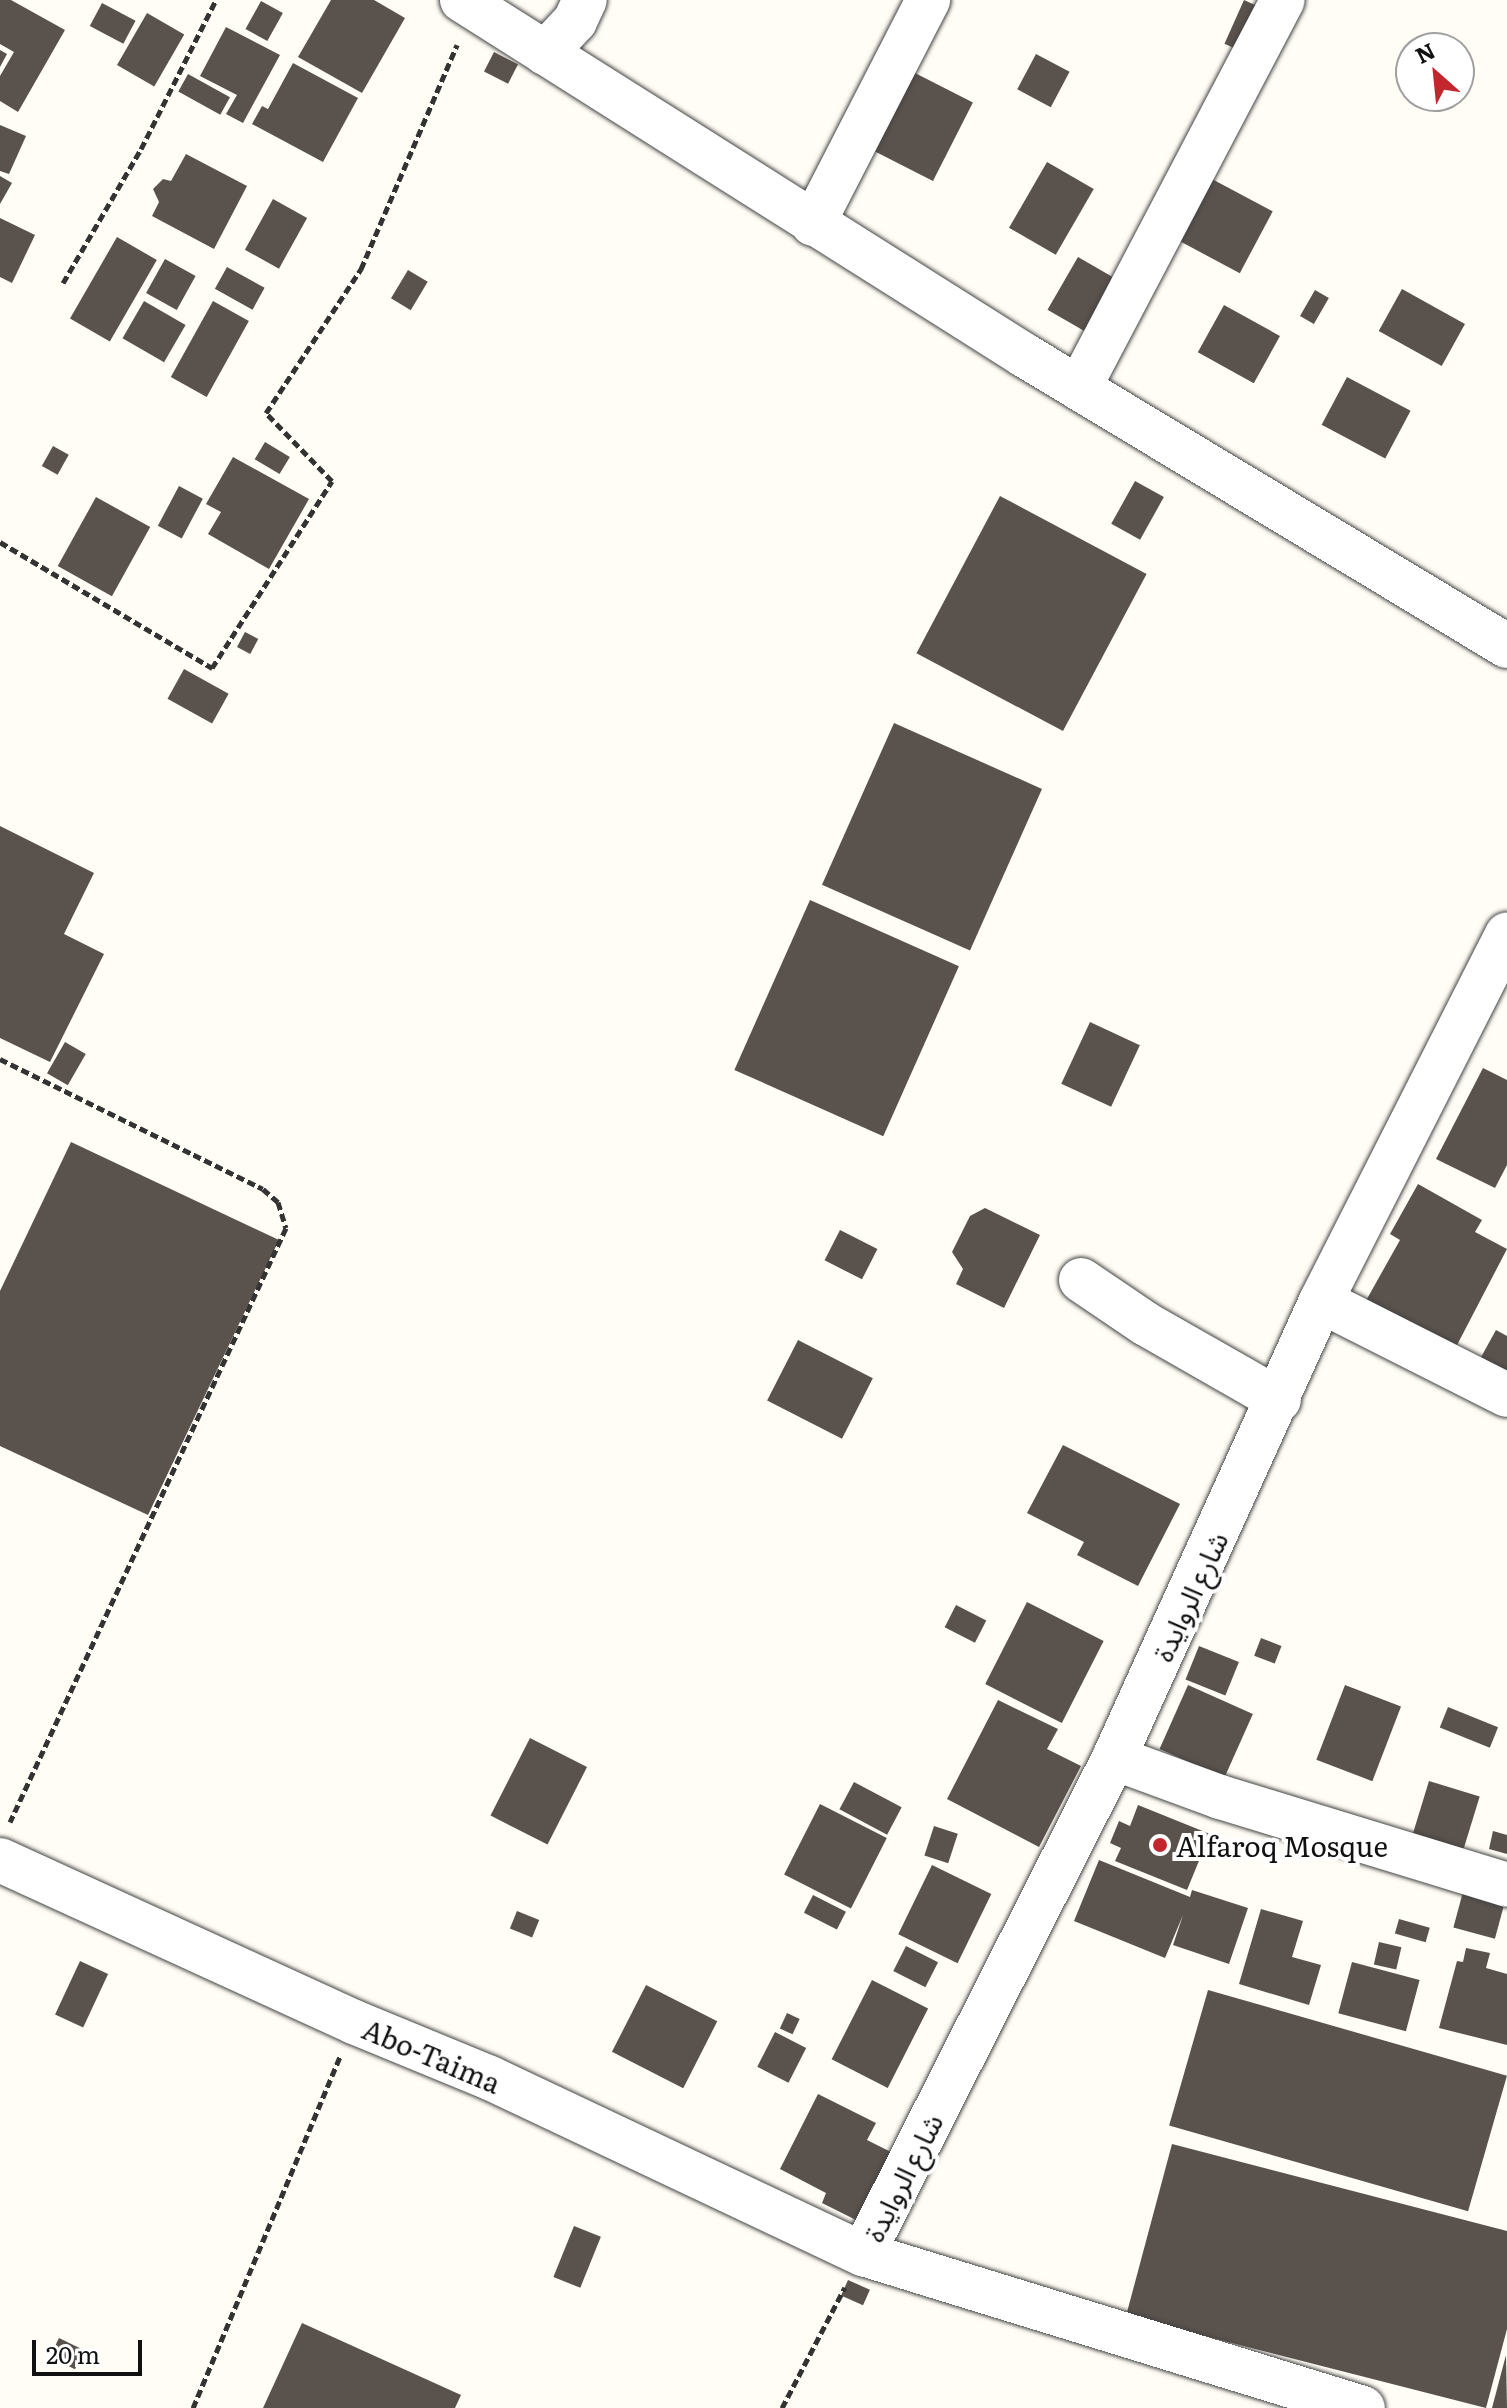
<!DOCTYPE html>
<meta charset="utf-8">
<style>
body{margin:0}
#map{position:relative;width:1507px;height:2408px;overflow:hidden;background:#fffdf5;font-family:Literata,"Noto Sans Arabic",serif}
div>[style]{position:absolute}
.building>*{inset:0;background:#5a524d;transform-origin:0 0}
.path>*{height:5px;margin-top:-2.5px;transform-origin:0;background:repeating-linear-gradient(90deg,#333 0 8px,transparent 0 12px)}
.roads{filter:drop-shadow(0 0 2px #444) drop-shadow(0 0 2px #444)}
.minor>*{height:44px;margin:-22px;padding:0 22px;transform-origin:22px;border-radius:22px;background:#fff}
.dots>*{width:22px;height:22px;translate:-50% -50%;box-sizing:border-box;border:4px solid #fff;border-radius:50%}
span{translate:-50% -50%;white-space:nowrap;text-align:center;line-height:1.15;-webkit-text-stroke:8px #fff;paint-order:stroke}
.street-label{font-size:28px;color:#111}
.poi-label{font-size:28px;color:#111}
.left{translate:0 -50%;text-align:left}
.north{position:absolute;left:1395px;top:32px;width:80px;height:80px;box-sizing:border-box;background:#fff;border:2px solid #a0a0a0;border-radius:50%;rotate:333deg;font-size:22px;font-weight:700;line-height:32px;text-align:center;color:#111}
.north::after{content:'';display:block;margin:auto;width:28px;height:36px;background:#c4262e;clip-path:polygon(50% 0,100% 100%,50% 72%,0 100%)}
.scale{position:absolute;left:32px;top:2340px;width:110px;height:36px;box-sizing:border-box;border:4px solid #111;border-top:0;padding-left:10px;font-size:24px;line-height:28px;white-space:nowrap;color:#111;-webkit-text-stroke:6px #fff;paint-order:stroke}
</style>
<div id="map">
<div class="building">
<div style="clip-path:polygon(0 0,11px 0,65px 30px,18px 112px,0 101px,0 76px,14px 52px,0 44px)"></div>
<div style="clip-path:polygon(331px 0,374px 0,405px 18px,362px 93px,298px 57px)"></div>
<div style="left:1244px;top:0;width:20px;height:48px;rotate:24deg"></div>
<div style="left:261px;top:1px;width:25px;height:32px;rotate:29deg"></div>
<div style="left:102px;top:3px;width:38px;height:26px;rotate:28deg"></div>
<div style="left:147px;top:13px;width:43px;height:60px;rotate:30deg"></div>
<div style="clip-path:polygon(226px 27px,280px 55px,243px 123px,226px 114px,237px 95px,200px 76px)"></div>
<div style="clip-path:polygon(0 50px,7px 54px,0 67px)"></div>
<div style="left:494px;top:52px;width:27px;height:22px;rotate:27deg"></div>
<div style="left:1036px;top:54px;width:38px;height:40px;rotate:28deg"></div>
<div style="clip-path:polygon(293px 63px,358px 98px,323px 162px,252px 124px,262px 106px,268px 109px)"></div>
<div style="left:915px;top:73px;width:65px;height:88px;rotate:27deg"></div>
<div style="left:188px;top:74px;width:48px;height:20px;rotate:29deg"></div>
<div style="clip-path:polygon(0 125px,26px 136px,9px 174px,0 171px)"></div>
<div style="clip-path:polygon(186px 154px,247px 186px,214px 249px,152px 216px,159px 202px,153px 189px,163px 179px,171px 181px)"></div>
<div style="left:1047px;top:162px;width:54px;height:76px;rotate:30deg"></div>
<div style="clip-path:polygon(0 176px,12px 183px,0 204px)"></div>
<div style="left:1210px;top:178px;width:71px;height:70px;rotate:28deg"></div>
<div style="left:273px;top:199px;width:39px;height:58px;rotate:29deg"></div>
<div style="clip-path:polygon(0 218px,35px 235px,12px 283px,0 277px)"></div>
<div style="left:117px;top:237px;width:46px;height:94px;rotate:30deg"></div>
<div style="left:1078px;top:257px;width:53px;height:61px;rotate:30deg"></div>
<div style="left:165px;top:259px;width:35px;height:39px;rotate:29deg"></div>
<div style="left:227px;top:267px;width:43px;height:25px;rotate:29deg"></div>
<div style="left:408px;top:270px;width:23px;height:33px;rotate:31deg"></div>
<div style="left:1402px;top:289px;width:72px;height:48px;rotate:29deg"></div>
<div style="left:1315px;top:290px;width:16px;height:30px;rotate:30deg"></div>
<div style="left:144px;top:301px;width:48px;height:43px;rotate:30deg"></div>
<div style="left:213px;top:301px;width:41px;height:87px;rotate:29deg"></div>
<div style="left:1224px;top:305px;width:64px;height:54px;rotate:29deg"></div>
<div style="left:1347px;top:377px;width:72px;height:54px;rotate:28deg"></div>
<div style="left:265px;top:442px;width:29px;height:20px;rotate:31deg"></div>
<div style="left:53px;top:446px;width:18px;height:23px;rotate:29deg"></div>
<div style="clip-path:polygon(233px 457px,309px 499px,269px 569px,208px 534px,221px 512px,206px 504px)"></div>
<div style="left:1135px;top:481px;width:33px;height:49px;rotate:29deg"></div>
<div style="left:179px;top:486px;width:27px;height:45px;rotate:28deg"></div>
<div style="left:1000px;top:496px;width:166px;height:178px;rotate:28deg"></div>
<div style="left:96px;top:497px;width:62px;height:79px;rotate:29deg"></div>
<div style="left:245px;top:632px;width:15px;height:17px;rotate:28deg"></div>
<div style="left:184px;top:669px;width:51px;height:34px;rotate:29deg"></div>
<div style="left:894px;top:723px;width:162px;height:177px;rotate:24deg"></div>
<div style="clip-path:polygon(0 826px,94px 873px,64px 934px,104px 954px,50px 1062px,0 1038px)"></div>
<div style="left:810px;top:900px;width:163px;height:186px;rotate:24deg"></div>
<div style="left:1090px;top:1022px;width:55px;height:68px;rotate:25deg"></div>
<div style="left:65px;top:1042px;width:24px;height:36px;rotate:30deg"></div>
<div style="clip-path:polygon(1483px 1068px,1507px 1080px,1507px 1165px,1495px 1188px,1436px 1159px)"></div>
<div style="clip-path:polygon(71px 1142px,279px 1240px,148px 1515px,0 1446px,0 1291px)"></div>
<div style="clip-path:polygon(1418px 1184px,1482px 1220px,1475px 1232px,1507px 1249px,1443px 1372px,1354px 1322px,1400px 1240px,1390px 1234px)"></div>
<div style="clip-path:polygon(985px 1208px,1040px 1235px,1004px 1308px,956px 1284px,963px 1269px,952px 1252px,970px 1216px)"></div>
<div style="left:840px;top:1230px;width:42px;height:34px;rotate:27deg"></div>
<div style="clip-path:polygon(1496px 1330px,1507px 1336px,1507px 1385px,1475px 1368px)"></div>
<div style="left:798px;top:1340px;width:84px;height:68px;rotate:27deg"></div>
<div style="clip-path:polygon(1063px 1445px,1180px 1504px,1138px 1586px,1077px 1555px,1084px 1542px,1027px 1513px)"></div>
<div style="left:1027px;top:1602px;width:86px;height:92px;rotate:27deg"></div>
<div style="left:956px;top:1605px;width:34px;height:25px;rotate:27deg"></div>
<div style="left:1261px;top:1638px;width:22px;height:19px;rotate:21deg"></div>
<div style="left:1199px;top:1646px;width:43px;height:36px;rotate:22deg"></div>
<div style="left:1188px;top:1685px;width:71px;height:70px;rotate:24deg"></div>
<div style="left:1345px;top:1685px;width:60px;height:80px;rotate:21deg"></div>
<div style="clip-path:polygon(998px 1700px,1058px 1729px,1047px 1749px,1081px 1766px,1039px 1847px,947px 1799px)"></div>
<div style="left:1448px;top:1707px;width:54px;height:22px;rotate:22deg"></div>
<div style="left:530px;top:1738px;width:64px;height:87px;rotate:27deg"></div>
<div style="left:1429px;top:1781px;width:53px;height:55px;rotate:17deg"></div>
<div style="left:854px;top:1782px;width:54px;height:31px;rotate:28deg"></div>
<div style="left:820px;top:1804px;width:75px;height:79px;rotate:27deg"></div>
<div style="clip-path:polygon(1138px 1805px,1210px 1834px,1187px 1890px,1115px 1861px,1121px 1848px,1110px 1843px,1119px 1821px,1130px 1826px)"></div>
<div style="left:934px;top:1826px;width:25px;height:31px;rotate:18deg"></div>
<div style="clip-path:polygon(1493px 1831px,1507px 1835px,1507px 1854px,1489px 1849px)"></div>
<div style="clip-path:polygon(1099px 1860px,1190px 1897px,1192px 1890px,1248px 1908px,1229px 1964px,1173px 1945px,1183px 1915px,1165px 1958px,1074px 1921px)"></div>
<div style="left:932px;top:1865px;width:66px;height:77px;rotate:26deg"></div>
<div style="left:1464px;top:1888px;width:43px;height:41px;rotate:15deg"></div>
<div style="left:813px;top:1895px;width:37px;height:20px;rotate:27deg"></div>
<div style="clip-path:polygon(1261px 1909px,1303px 1921px,1292px 1957px,1321px 1965px,1309px 2005px,1239px 1984px)"></div>
<div style="left:517px;top:1911px;width:24px;height:19px;rotate:22deg"></div>
<div style="left:1399px;top:1919px;width:32px;height:15px;rotate:16deg"></div>
<div style="left:1379px;top:1942px;width:23px;height:23px;rotate:13deg"></div>
<div style="left:906px;top:1946px;width:36px;height:28px;rotate:27deg"></div>
<div style="clip-path:polygon(1466px 1948px,1490px 1953px,1486px 1968px,1507px 1974px,1507px 2045px,1439px 2028px,1457px 1961px,1463px 1962px)"></div>
<div style="left:80px;top:1961px;width:31px;height:59px;rotate:25deg"></div>
<div style="left:1352px;top:1962px;width:70px;height:53px;rotate:15deg"></div>
<div style="left:872px;top:1980px;width:63px;height:89px;rotate:27deg"></div>
<div style="left:646px;top:1985px;width:80px;height:75px;rotate:27deg"></div>
<div style="left:1208px;top:1990px;width:311px;height:141px;rotate:16deg"></div>
<div style="left:787px;top:2013px;width:14px;height:17px;rotate:25deg"></div>
<div style="left:775px;top:2032px;width:35px;height:39px;rotate:27deg"></div>
<div style="clip-path:polygon(818px 2094px,876px 2123px,867px 2140px,893px 2153px,858px 2221px,822px 2203px,826px 2193px,780px 2169px)"></div>
<div style="clip-path:polygon(1172px 2144px,1507px 2231px,1507px 2329px,1486px 2408px,1126px 2316px)"></div>
<div style="left:574px;top:2226px;width:29px;height:55px;rotate:22deg"></div>
<div style="left:848px;top:2280px;width:24px;height:17px;rotate:24deg"></div>
<div style="clip-path:polygon(302px 2323px,461px 2395px,455px 2408px,263px 2408px)"></div>
<div style="left:59px;top:2338px;width:28px;height:21px;rotate:26deg"></div>
<div style="clip-path:polygon(1506px 2355px,1507px 2408px,1492px 2408px)"></div>
</div>
<div class="path">
<div style="left:63px;top:283px;width:155px;rotate:-59.8deg"></div>
<div style="left:141px;top:149px;width:167px;rotate:-63.3deg"></div>
<div style="left:0;top:542px;width:247px;rotate:30.7deg"></div>
<div style="left:212px;top:668px;width:222px;rotate:-57.3deg"></div>
<div style="left:332px;top:481px;width:95px;rotate:-134.1deg"></div>
<div style="left:266px;top:413px;width:173px;rotate:-56.6deg"></div>
<div style="left:361px;top:269px;width:244px;rotate:-66.8deg"></div>
<div style="left:0;top:1059px;width:293px;rotate:26.3deg"></div>
<div style="left:263px;top:1189px;width:20px;rotate:41deg"></div>
<div style="left:278px;top:1202px;width:27px;rotate:73deg"></div>
<div style="left:286px;top:1228px;width:655px;rotate:114.92deg"></div>
<div style="left:193px;top:2408px;width:381px;rotate:-67.3deg"></div>
<div style="left:782px;top:2408px;width:136px;rotate:-62.5deg"></div>
</div>
<div class="roads">
<div class="minor">
<div style="left:462px;top:0;width:665px;rotate:32.28deg"></div>
<div style="left:1024px;top:355px;width:564px;rotate:31.07deg"></div>
<div style="left:545px;top:53px;width:44px;rotate:-46.8deg"></div>
<div style="left:575px;top:21px;width:23px;rotate:-65deg"></div>
<div style="left:813px;top:224px;width:252px;rotate:-62.8deg"></div>
<div style="left:1079px;top:388px;width:438px;rotate:-62.3deg"></div>
<div style="left:1081px;top:1280px;width:78px;rotate:34.1deg"></div>
<div style="left:1146px;top:1324px;width:153px;rotate:29.7deg"></div>
<div style="left:1321px;top:1301px;width:208px;rotate:26.8deg"></div>
<div style="left:1114px;top:1758px;width:113px;rotate:20.2deg"></div>
<div style="left:1220px;top:1797px;width:300px;rotate:17deg"></div>
<div style="left:0;top:1860px;width:389px;rotate:24.6deg"></div>
<div style="left:354px;top:2022px;width:147px;rotate:22.4deg"></div>
<div style="left:490px;top:2078px;width:412px;rotate:25.3deg"></div>
<div style="left:863px;top:2254px;width:523px;rotate:17.12deg"></div>
<div style="left:863px;top:2254px;width:556px;rotate:-63.16deg"></div>
<div style="left:1114px;top:1758px;width:502px;rotate:-65.63deg"></div>
<div style="left:1321px;top:1301px;width:411px;rotate:-63.1deg"></div>
</div>
</div>
<div class="dots">
<div style="left:1160px;top:1845px;background:#c4262e"></div>
</div>
<div class="street-label">
<span style="left:1189px;top:1596px;rotate:-65deg">شارع الروايدة</span>
<span style="left:432px;top:2055px;rotate:23deg">Abo-Taima</span>
<span style="left:902px;top:2177px;rotate:-63deg">شارع الروايدة</span>
</div>
<div class="poi-label">
<span class="left" style="left:1176px;top:1845px">Alfaroq Mosque</span>
</div>
<div class="north">N</div>
<div class="scale">20 m</div>
</div>
